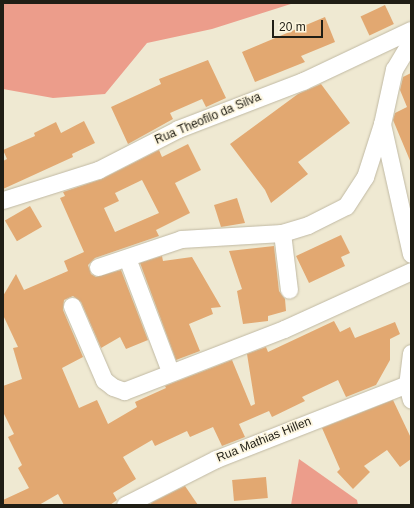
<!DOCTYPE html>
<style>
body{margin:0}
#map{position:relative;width:414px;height:508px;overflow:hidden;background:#efe9d2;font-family:Helvetica,sans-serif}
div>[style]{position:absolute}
.forest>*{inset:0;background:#ec9d8b}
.building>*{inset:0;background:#e2a871;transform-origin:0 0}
.roads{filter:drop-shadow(0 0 1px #c0b9a3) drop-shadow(0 0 1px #c0b9a3)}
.minor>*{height:17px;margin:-8.5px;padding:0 8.5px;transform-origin:8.5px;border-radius:8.5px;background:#fff}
span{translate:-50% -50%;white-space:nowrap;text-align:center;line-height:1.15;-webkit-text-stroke:3.5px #fdf6df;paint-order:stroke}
.street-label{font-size:12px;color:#201e15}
.frame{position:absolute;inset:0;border:4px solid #201e15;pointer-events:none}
.scale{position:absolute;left:272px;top:20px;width:51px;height:18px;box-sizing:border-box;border:2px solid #201e15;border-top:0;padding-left:5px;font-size:12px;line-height:14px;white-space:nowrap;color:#201e15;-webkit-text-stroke:3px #fdf6df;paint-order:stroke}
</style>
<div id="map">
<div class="forest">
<div style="clip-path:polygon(3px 3px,294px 3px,212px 29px,147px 43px,105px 94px,53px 98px,3px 89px)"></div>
<div style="clip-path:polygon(299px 459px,357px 500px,358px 505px,291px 505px)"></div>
</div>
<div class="building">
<div style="left:385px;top:5px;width:21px;height:27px;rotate:65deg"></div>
<div style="clip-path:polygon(325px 17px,335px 42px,301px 56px,305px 62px,255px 82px,242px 52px)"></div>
<div style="clip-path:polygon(208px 60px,226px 98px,206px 107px,202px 99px,170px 113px,173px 119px,128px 144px,111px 107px,161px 84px,159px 79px)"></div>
<div style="clip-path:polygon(411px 73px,411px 163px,393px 120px,395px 113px,407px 107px,400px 90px,403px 77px)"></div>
<div style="clip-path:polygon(321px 84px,350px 123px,298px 162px,308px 174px,271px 203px,265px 190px,230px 144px,298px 94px)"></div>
<div style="clip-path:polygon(84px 121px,95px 143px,72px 154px,73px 157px,3px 189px,3px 161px,7px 159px,3px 150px,35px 136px,34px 133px,56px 122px,61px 133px)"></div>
<div style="clip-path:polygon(evenodd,188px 144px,201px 170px,175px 183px,190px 213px,156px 230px,159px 236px,95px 258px,88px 265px,91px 274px,96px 277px,121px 270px,148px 340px,126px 349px,120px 337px,101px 348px,81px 302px,73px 296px,64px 300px,63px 310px,83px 357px,62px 368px,79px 408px,97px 400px,108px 424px,137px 407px,135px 402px,166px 388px,165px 386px,232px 360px,251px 406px,255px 404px,247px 354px,266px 347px,268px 352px,334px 321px,340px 332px,350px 327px,355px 338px,395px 322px,400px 334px,390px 339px,390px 360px,376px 385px,346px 397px,338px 380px,302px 397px,305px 401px,272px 417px,269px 411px,239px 424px,245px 437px,222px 446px,213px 427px,190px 437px,187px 431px,155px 446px,152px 440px,123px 457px,136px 479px,113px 493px,117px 500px,110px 505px,64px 505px,58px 494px,39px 505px,3px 505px,3px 500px,29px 488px,18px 468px,22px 465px,8px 437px,14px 434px,3px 412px,3px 386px,22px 379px,13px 348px,18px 347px,3px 315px,3px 296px,16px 274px,24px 290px,68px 271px,64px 261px,84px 252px,60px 198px,65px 196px,63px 192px,102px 179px,159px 150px,162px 157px,188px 144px,142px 180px,159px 213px,115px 232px,104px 208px,119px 201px,115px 193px,142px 180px)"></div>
<div style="clip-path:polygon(237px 198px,245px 223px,221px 227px,214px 205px)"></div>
<div style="left:30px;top:206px;width:24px;height:29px;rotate:60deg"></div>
<div style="clip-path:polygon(341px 235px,350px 253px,341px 257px,345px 266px,309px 283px,296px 256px)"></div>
<div style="clip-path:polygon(274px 246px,279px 291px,285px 299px,286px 311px,268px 316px,268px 321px,243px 324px,237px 291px,242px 289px,229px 251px)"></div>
<div style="clip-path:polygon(162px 256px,163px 261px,192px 257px,221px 307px,211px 308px,213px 314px,189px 324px,200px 351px,176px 360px,140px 263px)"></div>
<div style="clip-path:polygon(393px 400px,411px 438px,411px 459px,400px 467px,387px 450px,364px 466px,370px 472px,353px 489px,337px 472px,340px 469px,322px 428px)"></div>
<div style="left:266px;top:477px;width:21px;height:34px;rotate:85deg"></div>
<div style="clip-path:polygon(185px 486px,198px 505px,149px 505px,153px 502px)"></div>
</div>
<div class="roads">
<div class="minor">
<div style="left:411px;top:41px;width:33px;rotate:121deg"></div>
<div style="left:394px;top:69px;width:56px;rotate:102.3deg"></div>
<div style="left:382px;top:124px;width:133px;rotate:77.4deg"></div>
<div style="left:3px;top:200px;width:100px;rotate:-17.5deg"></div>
<div style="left:98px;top:170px;width:90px;rotate:-27.1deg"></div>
<div style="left:178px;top:129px;width:134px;rotate:-21deg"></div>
<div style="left:303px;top:81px;width:119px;rotate:-25.3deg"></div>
<div style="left:282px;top:233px;width:57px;rotate:83deg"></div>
<div style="left:127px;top:258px;width:121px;rotate:69.2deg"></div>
<div style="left:98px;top:267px;width:88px;rotate:-18.6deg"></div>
<div style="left:181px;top:239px;width:101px;rotate:-3.4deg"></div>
<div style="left:282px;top:233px;width:27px;rotate:-17deg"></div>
<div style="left:308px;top:225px;width:42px;rotate:-26.6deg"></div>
<div style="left:346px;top:206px;width:35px;rotate:-57deg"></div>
<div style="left:365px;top:177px;width:56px;rotate:-72.2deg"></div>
<div style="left:72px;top:306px;width:81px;rotate:66.6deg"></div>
<div style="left:104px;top:380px;width:11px;rotate:38deg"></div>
<div style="left:113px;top:387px;width:12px;rotate:20deg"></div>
<div style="left:124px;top:391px;width:172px;rotate:-21.2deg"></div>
<div style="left:284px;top:329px;width:140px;rotate:-24.5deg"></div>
<div style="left:411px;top:353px;width:31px;rotate:97deg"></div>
<div style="left:407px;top:384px;width:16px;rotate:76deg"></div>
<div style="left:125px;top:505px;width:102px;rotate:-26.8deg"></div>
<div style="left:216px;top:459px;width:205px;rotate:-21.4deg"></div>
</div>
</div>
<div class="street-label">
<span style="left:208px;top:119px;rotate:-23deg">Rua Theofilo da Silva</span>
<span style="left:264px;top:440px;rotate:-22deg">Rua Mathias Hillen</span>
</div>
<div class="frame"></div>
<div class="scale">20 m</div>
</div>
